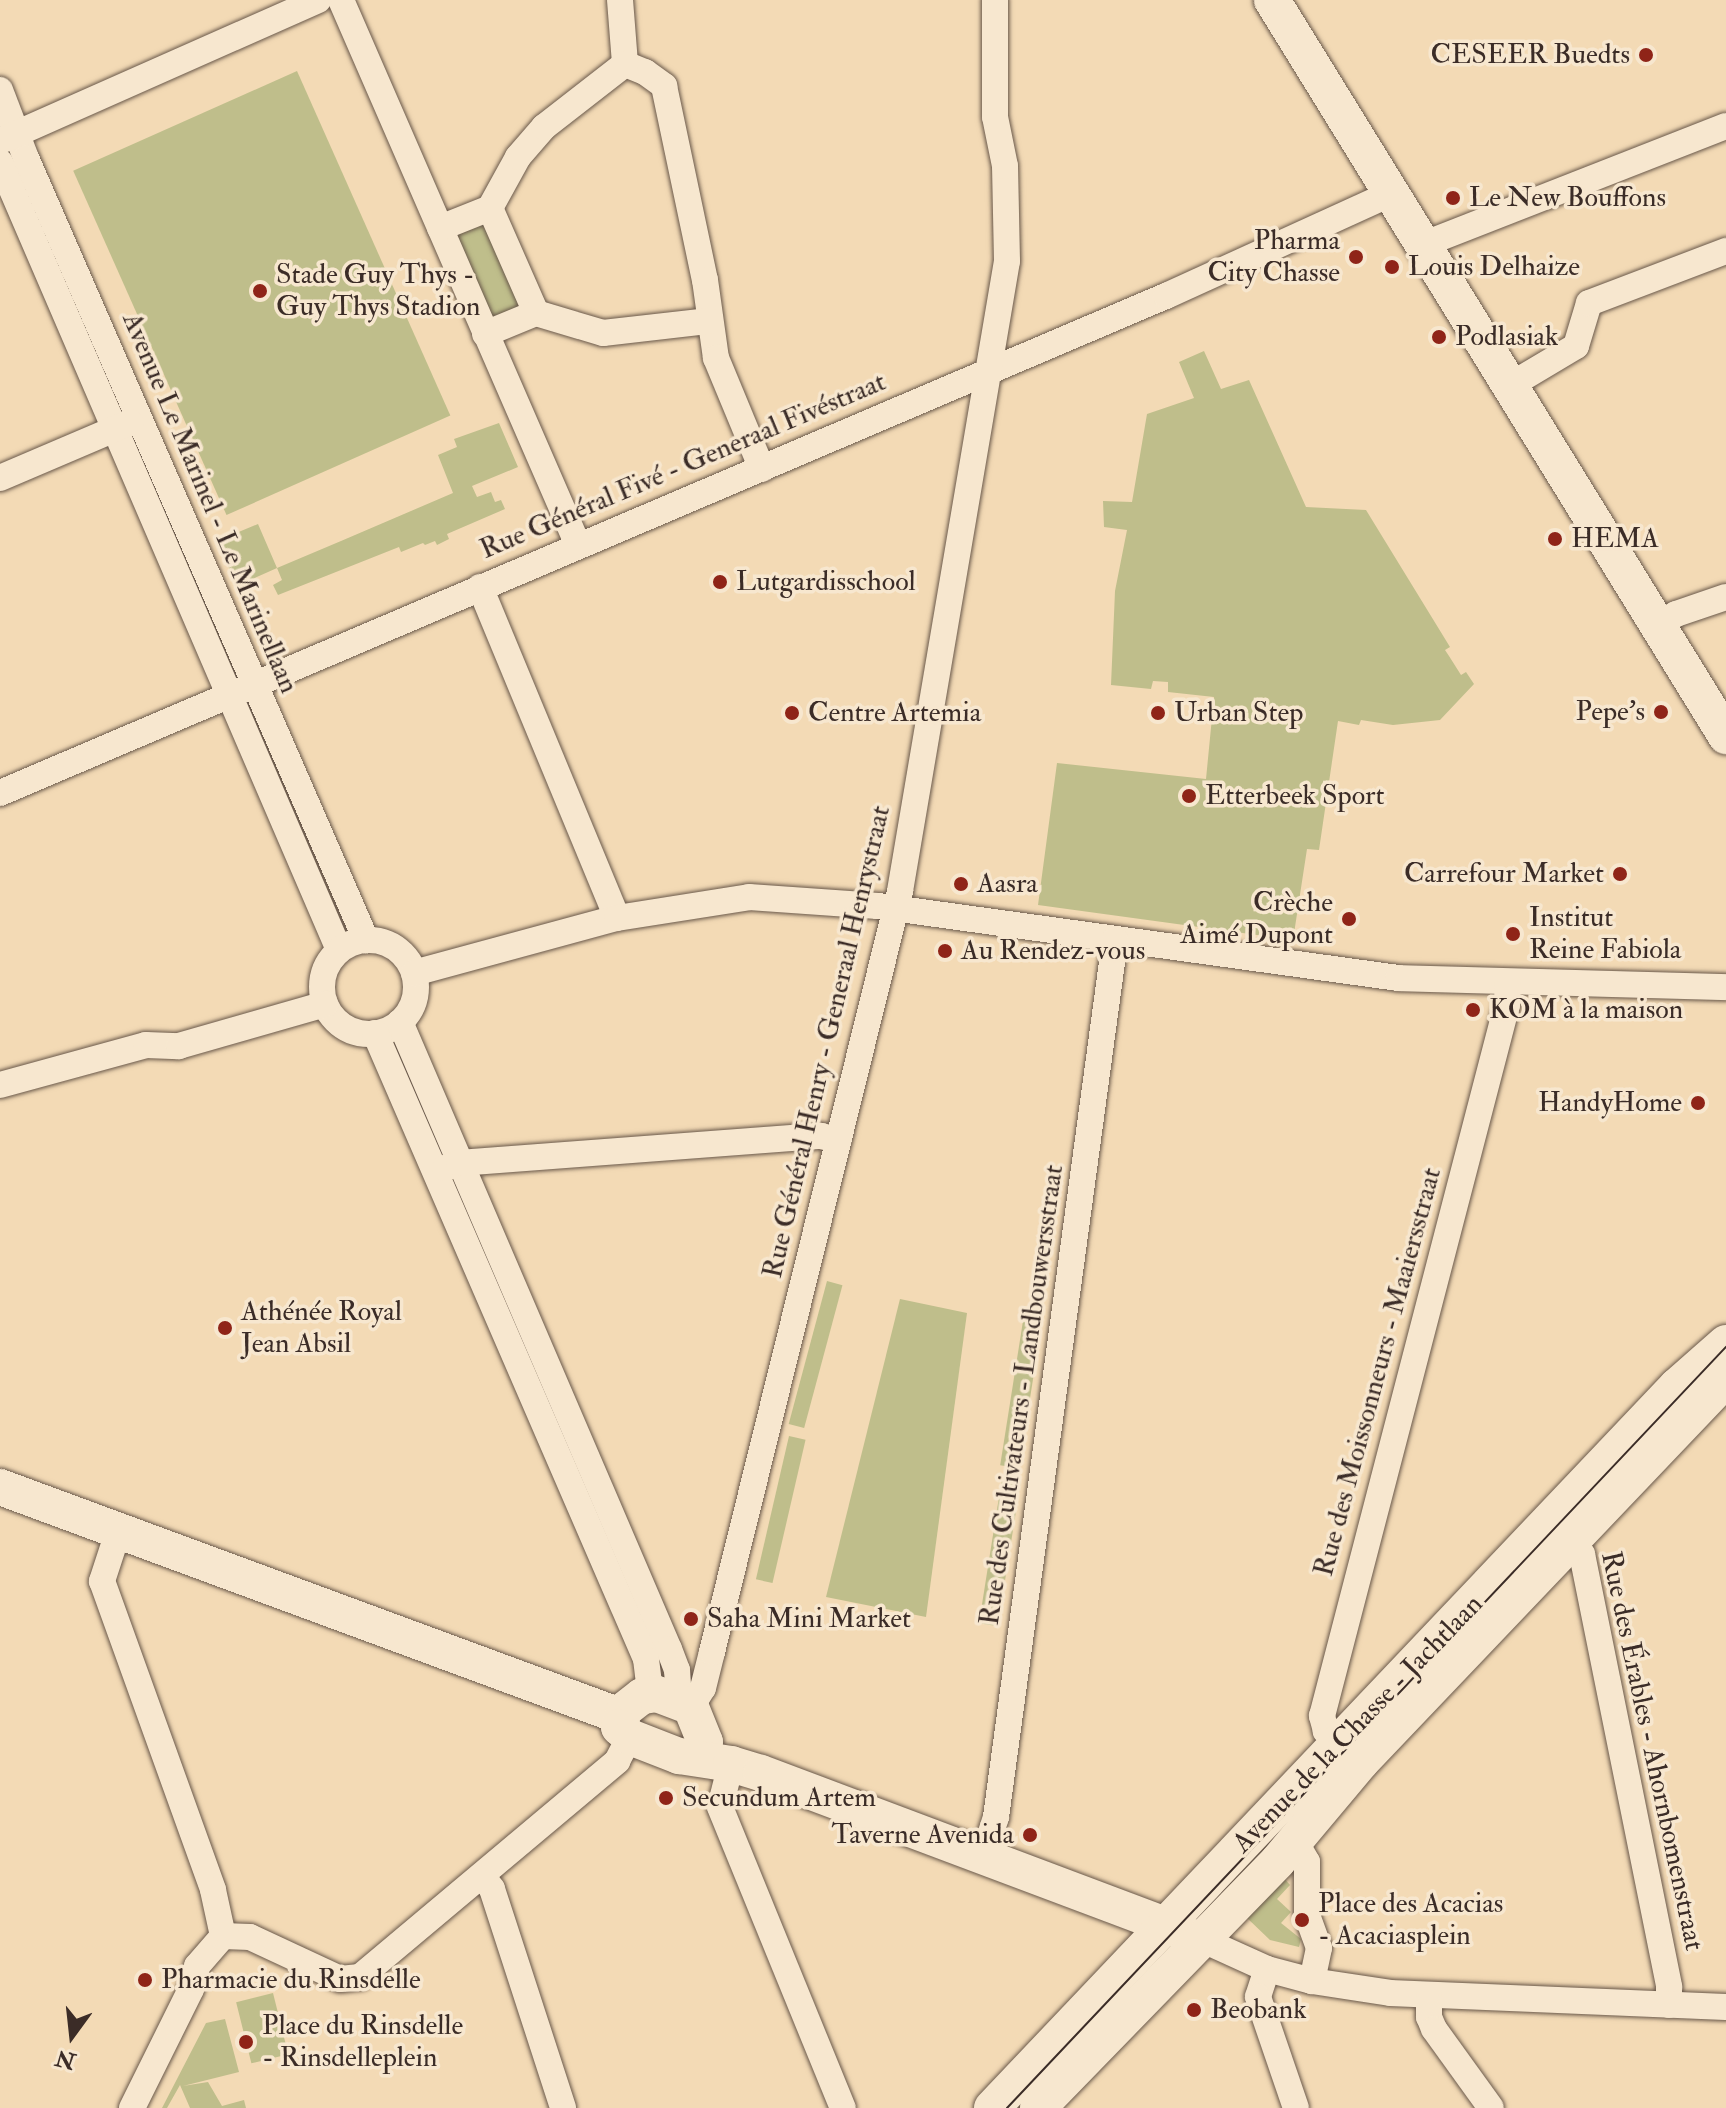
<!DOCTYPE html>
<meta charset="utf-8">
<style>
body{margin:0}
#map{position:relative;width:1726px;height:2108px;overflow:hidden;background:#f3dab5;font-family:"IM FELL Double Pica",serif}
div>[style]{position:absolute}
.green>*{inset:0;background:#bfbe8b;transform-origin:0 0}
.roads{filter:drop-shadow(0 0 2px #69584a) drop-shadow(0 0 2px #69584a)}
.street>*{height:26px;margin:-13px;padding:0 13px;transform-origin:13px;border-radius:13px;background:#f7e7cf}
.street>.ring{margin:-13px;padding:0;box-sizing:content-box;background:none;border:26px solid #f7e7cf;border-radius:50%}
.secondary>*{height:36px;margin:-18px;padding:0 18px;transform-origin:18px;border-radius:18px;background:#f7e7cf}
.tram>*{height:2px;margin:-1px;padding:0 1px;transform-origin:1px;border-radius:1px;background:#3b2c27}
.dots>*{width:22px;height:22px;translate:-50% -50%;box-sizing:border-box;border:4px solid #f7e7cf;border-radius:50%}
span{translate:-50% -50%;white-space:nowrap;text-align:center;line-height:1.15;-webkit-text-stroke:7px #f7e7cf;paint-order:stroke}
.poi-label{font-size:28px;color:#3b2c27}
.right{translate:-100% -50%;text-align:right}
.left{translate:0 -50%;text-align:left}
.street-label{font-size:28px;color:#3b2c27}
.north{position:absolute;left:32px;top:1996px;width:80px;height:80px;-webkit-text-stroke:6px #f7e7cf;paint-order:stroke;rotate:195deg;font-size:22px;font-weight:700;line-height:32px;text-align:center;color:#3b2c27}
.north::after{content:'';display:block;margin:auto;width:28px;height:36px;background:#3b2c27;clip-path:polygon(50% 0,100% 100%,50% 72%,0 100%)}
</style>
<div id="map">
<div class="green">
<div style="left:297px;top:71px;width:377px;height:245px;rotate:66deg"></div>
<div style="left:484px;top:215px;width:98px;height:35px;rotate:67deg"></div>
<div style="clip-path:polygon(1204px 351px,1221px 389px,1249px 380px,1306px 507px,1366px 510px,1450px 647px,1445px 650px,1449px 656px,1461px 675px,1466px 672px,1474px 684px,1440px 720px,1393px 725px,1361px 720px,1359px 725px,1338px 721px,1319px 850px,1307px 849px,1293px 940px,1038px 905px,1057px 763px,1206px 779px,1214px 697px,1168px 692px,1168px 682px,1153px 681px,1151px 689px,1111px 685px,1115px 591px,1127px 530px,1104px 527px,1103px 501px,1132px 502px,1147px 414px,1194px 398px,1179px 362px)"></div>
<div style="clip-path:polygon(499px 423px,518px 467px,472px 486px,477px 497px,491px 492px,495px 502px,501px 500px,505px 509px,447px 534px,449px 539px,437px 545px,435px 541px,425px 545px,423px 543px,401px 552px,399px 547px,278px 595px,273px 585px,282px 580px,277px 568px,237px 586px,217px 541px,258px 524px,277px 568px,341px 541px,453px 493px,438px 455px,457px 447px,454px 439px)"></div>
<div style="left:827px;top:1281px;width:16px;height:148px;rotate:15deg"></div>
<div style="clip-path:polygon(900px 1299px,967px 1313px,926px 1617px,826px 1597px)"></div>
<div style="left:1023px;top:1321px;width:19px;height:146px;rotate:9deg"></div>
<div style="left:789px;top:1436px;width:17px;height:147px;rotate:13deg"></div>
<div style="left:1002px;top:1478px;width:19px;height:147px;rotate:9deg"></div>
<div style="clip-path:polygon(1283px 1877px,1290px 1885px,1277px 1899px,1291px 1912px,1281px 1923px,1301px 1939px,1299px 1947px,1270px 1940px,1246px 1917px)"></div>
<div style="left:273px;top:1993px;width:63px;height:38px;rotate:76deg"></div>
<div style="clip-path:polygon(225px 2019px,239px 2072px,183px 2086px,208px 2082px,222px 2106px,244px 2100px,246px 2108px,190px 2108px,180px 2085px,167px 2108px,162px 2108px,206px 2023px)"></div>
</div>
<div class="roads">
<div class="street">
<div style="left:341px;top:0;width:594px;rotate:66.5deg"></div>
<div style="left:620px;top:0;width:64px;rotate:85.5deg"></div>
<div style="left:625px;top:64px;width:22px;rotate:22deg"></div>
<div style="left:645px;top:72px;width:24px;rotate:36deg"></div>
<div style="left:664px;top:86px;width:198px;rotate:78.1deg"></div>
<div style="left:705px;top:280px;width:79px;rotate:82deg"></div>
<div style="left:716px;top:358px;width:120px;rotate:67.5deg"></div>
<div style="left:0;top:90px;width:73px;rotate:69.1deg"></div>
<div style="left:26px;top:158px;width:853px;rotate:66.5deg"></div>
<div style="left:0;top:141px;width:348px;rotate:-23.9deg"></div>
<div style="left:0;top:162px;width:858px;rotate:66.72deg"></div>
<div style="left:490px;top:208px;width:58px;rotate:-61.2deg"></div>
<div style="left:518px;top:157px;width:40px;rotate:-49deg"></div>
<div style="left:544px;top:127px;width:103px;rotate:-37.9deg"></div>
<div style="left:490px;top:208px;width:115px;rotate:66.3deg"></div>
<div style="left:440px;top:228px;width:54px;rotate:-21.8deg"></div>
<div style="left:1422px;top:245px;width:326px;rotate:-21.4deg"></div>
<div style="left:536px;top:313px;width:70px;rotate:16.6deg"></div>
<div style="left:603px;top:333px;width:107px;rotate:-6.5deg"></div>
<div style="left:485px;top:334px;width:55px;rotate:-22.4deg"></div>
<div style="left:1509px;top:386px;width:78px;rotate:-30.8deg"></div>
<div style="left:1576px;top:346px;width:45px;rotate:-73.2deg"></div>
<div style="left:1589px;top:303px;width:147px;rotate:-20.8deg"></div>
<div style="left:0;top:478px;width:142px;rotate:-23.1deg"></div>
<div style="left:480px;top:587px;width:358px;rotate:67.5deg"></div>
<div style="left:1657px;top:625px;width:22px;rotate:-30deg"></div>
<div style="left:1676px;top:614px;width:53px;rotate:-18.8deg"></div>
<div style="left:0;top:793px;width:1268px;rotate:-23.09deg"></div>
<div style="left:1166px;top:296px;width:246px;rotate:-24.5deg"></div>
<div class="ring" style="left:322px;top:940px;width:68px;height:68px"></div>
<div style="left:414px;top:973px;width:210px;rotate:-15.2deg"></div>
<div style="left:617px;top:918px;width:134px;rotate:-9deg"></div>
<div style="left:749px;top:897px;width:129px;rotate:4deg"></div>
<div style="left:878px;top:906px;width:525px;rotate:7.88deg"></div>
<div style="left:1398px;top:978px;width:328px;rotate:1.6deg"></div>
<div style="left:400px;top:1022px;width:682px;rotate:66.78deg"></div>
<div style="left:669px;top:1649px;width:22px;rotate:69deg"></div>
<div style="left:677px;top:1670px;width:29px;rotate:86deg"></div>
<div style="left:375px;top:1033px;width:682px;rotate:66.59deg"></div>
<div style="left:646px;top:1659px;width:35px;rotate:83deg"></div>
<div style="left:0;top:1085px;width:151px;rotate:-15.3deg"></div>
<div style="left:146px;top:1045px;width:33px;rotate:2deg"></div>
<div style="left:179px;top:1046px;width:152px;rotate:-16deg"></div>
<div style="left:445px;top:1168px;width:15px;rotate:-20deg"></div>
<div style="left:459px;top:1163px;width:363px;rotate:-4.3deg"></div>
<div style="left:821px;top:1136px;width:18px;rotate:13deg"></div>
<div style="left:1563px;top:1530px;width:31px;rotate:52deg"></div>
<div style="left:1582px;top:1554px;width:442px;rotate:78.6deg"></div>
<div style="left:1669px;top:1987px;width:18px;rotate:90deg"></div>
<div style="left:118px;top:1532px;width:52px;rotate:108.1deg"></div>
<div style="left:102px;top:1581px;width:328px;rotate:70.2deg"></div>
<div style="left:213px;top:1890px;width:47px;rotate:77.7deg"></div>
<div style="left:691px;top:1707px;width:22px;rotate:-58deg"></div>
<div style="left:703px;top:1688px;width:37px;rotate:-76deg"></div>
<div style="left:712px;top:1652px;width:784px;rotate:-76.12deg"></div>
<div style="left:900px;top:891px;width:639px;rotate:-80.36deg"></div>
<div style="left:1007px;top:261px;width:95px;rotate:-91.2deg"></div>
<div style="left:1005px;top:166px;width:50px;rotate:-101.5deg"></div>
<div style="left:995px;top:117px;width:117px;rotate:-90deg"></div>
<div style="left:1352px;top:1754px;width:35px;rotate:-139deg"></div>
<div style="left:1326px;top:1731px;width:16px;rotate:-105deg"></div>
<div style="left:1322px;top:1716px;width:735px;rotate:-75.42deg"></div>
<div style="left:1507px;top:1005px;width:23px;rotate:-88deg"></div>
<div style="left:731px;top:1764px;width:44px;rotate:104.3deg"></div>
<div style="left:720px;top:1807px;width:325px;rotate:67.8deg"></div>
<div style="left:1291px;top:1842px;width:10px;rotate:37deg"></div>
<div style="left:1299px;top:1848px;width:16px;rotate:60deg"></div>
<div style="left:1307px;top:1862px;width:53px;rotate:90deg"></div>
<div style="left:1307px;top:1915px;width:35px;rotate:70deg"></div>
<div style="left:1319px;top:1948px;width:34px;rotate:102deg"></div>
<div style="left:983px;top:1857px;width:42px;rotate:-72deg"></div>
<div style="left:996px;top:1817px;width:885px;rotate:-82.27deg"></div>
<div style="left:482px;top:1876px;width:16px;rotate:52deg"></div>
<div style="left:492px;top:1889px;width:230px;rotate:72deg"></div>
<div style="left:223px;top:1936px;width:27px;rotate:2deg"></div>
<div style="left:250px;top:1937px;width:99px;rotate:25deg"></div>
<div style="left:340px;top:1979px;width:20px;rotate:-6deg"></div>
<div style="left:360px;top:1977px;width:336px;rotate:-40deg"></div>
<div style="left:617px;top:1761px;width:27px;rotate:-62deg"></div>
<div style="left:1203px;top:1940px;width:70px;rotate:24.4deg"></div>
<div style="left:1267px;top:1969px;width:47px;rotate:14.9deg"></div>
<div style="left:1312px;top:1981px;width:79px;rotate:8.7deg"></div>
<div style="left:1390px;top:1993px;width:336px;rotate:2.4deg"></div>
<div style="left:1267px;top:1969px;width:29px;rotate:108deg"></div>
<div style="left:1258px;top:1997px;width:117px;rotate:71.1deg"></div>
<div style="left:1429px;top:1997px;width:20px;rotate:90deg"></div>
<div style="left:1429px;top:2017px;width:13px;rotate:67deg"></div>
<div style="left:1434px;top:2029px;width:97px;rotate:54.2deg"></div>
<div style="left:132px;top:2108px;width:133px;rotate:-63.6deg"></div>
<div style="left:191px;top:1989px;width:24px;rotate:-75deg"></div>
<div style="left:197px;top:1966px;width:40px;rotate:-49deg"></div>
</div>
<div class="secondary">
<div style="left:1272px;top:0;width:865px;rotate:58.33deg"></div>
<div style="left:0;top:1487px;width:661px;rotate:20.27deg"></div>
<div style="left:691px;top:1757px;width:10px;rotate:-24deg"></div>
<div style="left:700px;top:1753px;width:12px;rotate:-66deg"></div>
<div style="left:705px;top:1742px;width:38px;rotate:-112deg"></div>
<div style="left:691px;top:1707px;width:36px;rotate:-159deg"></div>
<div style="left:657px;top:1694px;width:15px;rotate:172deg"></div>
<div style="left:642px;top:1696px;width:23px;rotate:142deg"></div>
<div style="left:624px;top:1710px;width:18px;rotate:106deg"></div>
<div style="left:619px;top:1727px;width:15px;rotate:42deg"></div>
<div style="left:630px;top:1737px;width:53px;rotate:21.2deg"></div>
<div style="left:679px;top:1756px;width:53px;rotate:8.7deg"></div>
<div style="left:731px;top:1764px;width:31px;rotate:17deg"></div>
<div style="left:761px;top:1773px;width:451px;rotate:20.6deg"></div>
<div style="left:992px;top:2108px;width:995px;rotate:-46.51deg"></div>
<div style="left:1677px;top:1386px;width:65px;rotate:-41.3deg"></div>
<div style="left:1038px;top:2108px;width:344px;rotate:-45.8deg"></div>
<div style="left:1278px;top:1861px;width:129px;rotate:-50deg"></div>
<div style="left:1361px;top:1762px;width:529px;rotate:-46.38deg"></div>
</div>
</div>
<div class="tram">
<div style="left:1007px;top:2108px;width:1047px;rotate:-46.63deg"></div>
</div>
<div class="dots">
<div style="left:1646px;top:55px;background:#8f2418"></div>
<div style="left:1453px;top:198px;background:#8f2418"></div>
<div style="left:1356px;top:257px;background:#8f2418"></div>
<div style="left:1392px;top:267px;background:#8f2418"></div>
<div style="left:260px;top:291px;background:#8f2418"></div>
<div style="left:1439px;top:337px;background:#8f2418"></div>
<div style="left:1555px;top:539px;background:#8f2418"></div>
<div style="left:720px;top:582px;background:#8f2418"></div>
<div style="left:1661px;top:712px;background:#8f2418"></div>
<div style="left:792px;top:713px;background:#8f2418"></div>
<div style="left:1158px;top:713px;background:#8f2418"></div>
<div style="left:1189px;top:796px;background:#8f2418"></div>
<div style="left:1620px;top:874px;background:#8f2418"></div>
<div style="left:961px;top:884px;background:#8f2418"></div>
<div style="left:1349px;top:919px;background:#8f2418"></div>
<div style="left:1513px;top:934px;background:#8f2418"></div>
<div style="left:945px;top:951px;background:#8f2418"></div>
<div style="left:1473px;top:1010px;background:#8f2418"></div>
<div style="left:1698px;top:1103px;background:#8f2418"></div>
<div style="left:225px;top:1328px;background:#8f2418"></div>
<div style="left:691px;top:1619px;background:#8f2418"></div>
<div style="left:666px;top:1798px;background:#8f2418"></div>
<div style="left:1030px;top:1835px;background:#8f2418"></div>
<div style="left:1302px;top:1920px;background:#8f2418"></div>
<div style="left:145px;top:1980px;background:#8f2418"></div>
<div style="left:1194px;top:2010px;background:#8f2418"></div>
<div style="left:246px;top:2042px;background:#8f2418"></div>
</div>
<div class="poi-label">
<span class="right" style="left:1630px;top:55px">CESEER Buedts</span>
<span class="left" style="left:1469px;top:198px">Le New Bouffons</span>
<span class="right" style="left:1340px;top:257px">Pharma<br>City Chasse</span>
<span class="left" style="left:1408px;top:267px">Louis Delhaize</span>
<span class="left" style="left:276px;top:291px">Stade Guy Thys -<br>Guy Thys Stadion</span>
<span class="left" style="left:1455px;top:337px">Podlasiak</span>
<span class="left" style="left:1571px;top:539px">HEMA</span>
<span class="left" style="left:736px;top:582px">Lutgardisschool</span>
<span class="right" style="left:1645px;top:712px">Pepe's</span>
<span class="left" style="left:808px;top:713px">Centre Artemia</span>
<span class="left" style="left:1174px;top:713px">Urban Step</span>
<span class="left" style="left:1205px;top:796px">Etterbeek Sport</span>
<span class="right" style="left:1604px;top:874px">Carrefour Market</span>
<span class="left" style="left:977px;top:884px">Aasra</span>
<span class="right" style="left:1333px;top:919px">Crèche<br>Aimé Dupont</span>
<span class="left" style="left:1529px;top:934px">Institut<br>Reine Fabiola</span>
<span class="left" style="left:961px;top:951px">Au Rendez-vous</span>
<span class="left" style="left:1489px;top:1010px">KOM à la maison</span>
<span class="right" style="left:1682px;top:1103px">HandyHome</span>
<span class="left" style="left:241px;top:1328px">Athénée Royal<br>Jean Absil</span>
<span class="left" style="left:707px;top:1619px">Saha Mini Market</span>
<span class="left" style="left:682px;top:1798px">Secundum Artem</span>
<span class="right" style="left:1014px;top:1835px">Taverne Avenida</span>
<span class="left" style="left:1318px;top:1920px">Place des Acacias<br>- Acaciasplein</span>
<span class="left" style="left:161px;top:1980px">Pharmacie du Rinsdelle</span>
<span class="left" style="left:1210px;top:2010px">Beobank</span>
<span class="left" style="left:262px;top:2042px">Place du Rinsdelle<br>- Rinsdelleplein</span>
</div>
<div class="street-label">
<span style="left:683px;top:466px;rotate:-23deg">Rue Général Fivé - Generaal Fivéstraat</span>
<span style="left:210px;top:503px;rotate:67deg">Avenue Le Marinel - Le Marinellaan</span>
<span style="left:827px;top:1042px;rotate:-77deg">Rue Général Henry - Generaal Henrystraat</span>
<span style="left:1378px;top:1372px;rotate:-75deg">Rue des Moissonneurs - Maaiersstraat</span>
<span style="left:1022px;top:1395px;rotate:-82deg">Rue des Cultivateurs - Landbouwersstraat</span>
<span style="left:1358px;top:1724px;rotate:-46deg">Avenue de la Chasse - Jachtlaan</span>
<span style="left:1652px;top:1751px;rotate:78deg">Rue des Érables - Ahornbomenstraat</span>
</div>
<div class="north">N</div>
</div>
